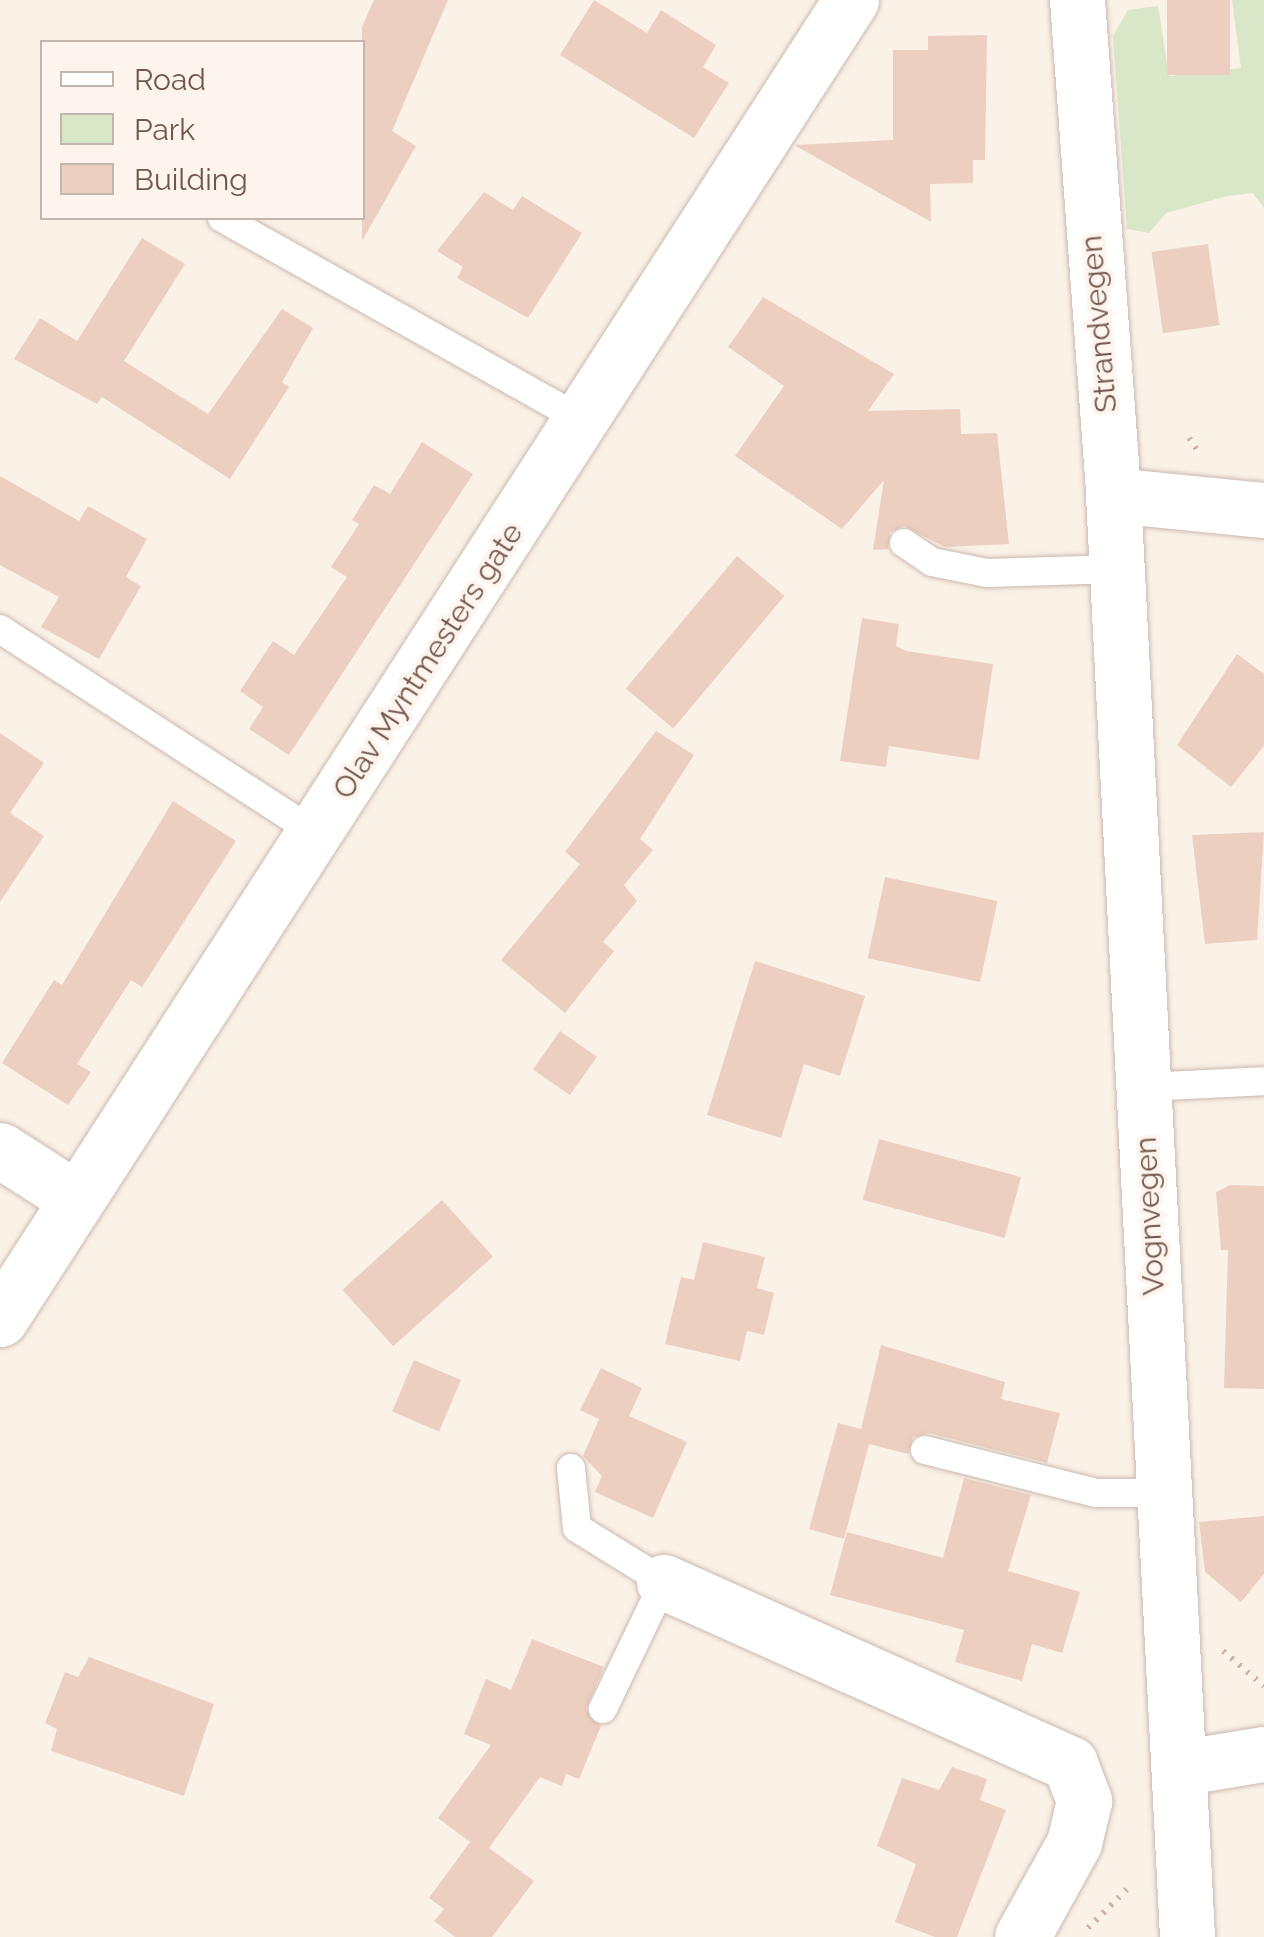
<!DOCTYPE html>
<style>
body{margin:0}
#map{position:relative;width:1264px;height:1937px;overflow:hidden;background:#faf1e7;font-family:Raleway,sans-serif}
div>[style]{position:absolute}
.green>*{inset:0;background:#d7e7c7}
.building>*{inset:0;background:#edcfc1;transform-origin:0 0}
.path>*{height:6px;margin-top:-3px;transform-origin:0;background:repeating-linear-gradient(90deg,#d2b2a5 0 2.5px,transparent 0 10.5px)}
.roads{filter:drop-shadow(0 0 2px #cbb9ae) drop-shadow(0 0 2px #cbb9ae)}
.service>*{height:28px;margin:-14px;padding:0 14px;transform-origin:14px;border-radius:14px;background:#fff}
.minor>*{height:55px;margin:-27.5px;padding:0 27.5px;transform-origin:27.5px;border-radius:27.5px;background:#fff}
.secondary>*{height:55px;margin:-27.5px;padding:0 27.5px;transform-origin:27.5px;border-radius:27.5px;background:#fff}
span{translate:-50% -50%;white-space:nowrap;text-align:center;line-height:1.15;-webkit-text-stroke:8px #fdf5ed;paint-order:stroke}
.street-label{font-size:30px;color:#72574e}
.legend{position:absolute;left:40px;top:40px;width:325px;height:180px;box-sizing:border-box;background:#fdf5ed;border:2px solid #c5b6ad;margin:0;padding:12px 18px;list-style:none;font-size:30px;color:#72574e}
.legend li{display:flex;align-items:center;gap:20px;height:50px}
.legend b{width:50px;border:2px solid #c5b6ad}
</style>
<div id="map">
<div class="green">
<div style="clip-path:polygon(1232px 0,1264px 0,1264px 208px,1253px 193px,1227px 196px,1166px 213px,1149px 233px,1127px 229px,1113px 36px,1128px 10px,1158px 6px,1169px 76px,1241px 68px)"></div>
</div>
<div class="building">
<div style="clip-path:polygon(374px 0,448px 0,392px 131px,416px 146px,362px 241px,362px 27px)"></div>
<div style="clip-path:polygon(594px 0,647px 33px,661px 10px,716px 45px,703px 67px,729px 83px,694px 138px,560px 55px)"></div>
<div style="left:1167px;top:0;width:63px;height:75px"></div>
<div style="clip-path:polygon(987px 35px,985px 160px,973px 160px,973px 183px,930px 184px,931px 222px,794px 145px,893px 140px,893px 50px,928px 50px,928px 36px)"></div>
<div style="clip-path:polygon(484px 192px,513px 210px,522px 196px,582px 233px,528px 318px,457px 278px,463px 267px,437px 251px)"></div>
<div style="clip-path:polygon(142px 238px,185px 264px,124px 361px,208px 414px,282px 309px,313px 328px,282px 382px,289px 387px,230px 479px,102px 397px,97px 404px,14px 359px,40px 318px,77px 341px)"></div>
<div style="left:1208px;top:244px;width:82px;height:57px;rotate:82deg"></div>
<div style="clip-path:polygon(763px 297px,894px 374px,868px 411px,960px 409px,961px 434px,997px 433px,1009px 544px,945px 547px,904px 526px,890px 532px,888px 549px,873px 550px,884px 480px,842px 529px,735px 456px,784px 386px,728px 347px)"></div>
<div style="clip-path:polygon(422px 442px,473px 474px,289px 755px,249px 729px,263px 707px,240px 691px,273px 641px,294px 655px,347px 577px,331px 567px,359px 524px,352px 520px,374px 485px,390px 494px)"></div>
<div style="clip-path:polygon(0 476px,79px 521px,88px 506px,147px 539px,126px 577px,141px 586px,99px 659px,41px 627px,59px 597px,0 565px)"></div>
<div style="left:737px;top:556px;width:62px;height:173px;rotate:40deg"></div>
<div style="clip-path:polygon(862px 618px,899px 624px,896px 646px,906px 651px,993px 664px,979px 760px,889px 746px,886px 767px,840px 761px)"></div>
<div style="clip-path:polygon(1237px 654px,1264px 674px,1264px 746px,1231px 787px,1177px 745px)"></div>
<div style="clip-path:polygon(656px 731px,694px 755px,640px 839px,653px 850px,624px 885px,637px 901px,603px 942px,614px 951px,565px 1013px,501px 960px,580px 864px,565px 852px)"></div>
<div style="clip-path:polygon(0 733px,44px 763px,10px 813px,44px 836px,0 902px)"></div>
<div style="clip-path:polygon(173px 801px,236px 841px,142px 987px,131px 980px,77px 1064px,91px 1072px,68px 1105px,2px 1063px,54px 980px,62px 985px)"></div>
<div style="clip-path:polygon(1264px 832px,1257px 940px,1205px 944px,1192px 835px)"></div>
<div style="left:885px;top:877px;width:115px;height:83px;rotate:12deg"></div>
<div style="clip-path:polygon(755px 961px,865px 996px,840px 1076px,804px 1064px,781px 1138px,707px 1115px)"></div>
<div style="left:560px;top:1031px;width:45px;height:47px;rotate:35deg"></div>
<div style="left:879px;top:1139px;width:147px;height:63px;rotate:15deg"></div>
<div style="clip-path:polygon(1230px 1185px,1264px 1186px,1264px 1389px,1224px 1388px,1228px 1250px,1221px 1250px,1216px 1192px)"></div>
<div style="left:442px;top:1200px;width:76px;height:134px;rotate:48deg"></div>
<div style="clip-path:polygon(703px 1242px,765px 1257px,757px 1288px,774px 1293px,764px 1335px,747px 1331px,740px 1361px,665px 1344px,681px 1277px,694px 1280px)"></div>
<div style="clip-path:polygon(881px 1345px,1005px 1382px,1001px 1399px,1060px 1413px,1047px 1463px,929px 1433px,913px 1437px,908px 1454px,869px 1444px,844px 1539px,809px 1529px,838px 1423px,861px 1429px)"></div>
<div style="left:414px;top:1360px;width:51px;height:56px;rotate:23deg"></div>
<div style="clip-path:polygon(601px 1368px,642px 1388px,629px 1416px,687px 1442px,653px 1518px,595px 1492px,602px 1476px,583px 1456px,599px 1419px,580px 1410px)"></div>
<div style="clip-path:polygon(964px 1478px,1031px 1495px,1008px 1571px,1080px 1592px,1062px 1653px,1032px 1644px,1022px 1681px,955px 1662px,964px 1630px,830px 1595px,847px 1532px,943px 1558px)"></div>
<div style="clip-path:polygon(1264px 1516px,1264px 1574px,1241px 1602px,1205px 1572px,1199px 1522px)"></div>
<div style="clip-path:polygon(532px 1639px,604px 1667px,586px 1709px,601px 1726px,579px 1779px,566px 1774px,562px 1786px,540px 1777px,489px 1848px,534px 1881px,492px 1937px,455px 1937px,434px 1921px,444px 1909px,429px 1898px,470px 1842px,438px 1818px,491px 1745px,464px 1734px,486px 1679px,511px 1690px)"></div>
<div style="clip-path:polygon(89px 1657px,214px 1704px,184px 1796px,51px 1751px,57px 1729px,45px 1723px,65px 1672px,78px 1677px)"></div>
<div style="clip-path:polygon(952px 1767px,987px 1779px,980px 1800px,1006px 1810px,957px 1937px,935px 1937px,895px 1922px,916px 1864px,877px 1846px,902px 1778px,939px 1790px)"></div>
</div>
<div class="path">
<div style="left:1189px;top:438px;width:16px;rotate:55deg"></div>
<div style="left:1223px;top:1651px;width:54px;rotate:40.5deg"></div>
<div style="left:1088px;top:1928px;width:59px;rotate:-45deg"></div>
</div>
<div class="roads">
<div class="service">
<div style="left:222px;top:218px;width:415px;rotate:29.3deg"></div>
<div style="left:904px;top:543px;width:34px;rotate:34deg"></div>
<div style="left:932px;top:562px;width:56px;rotate:11.3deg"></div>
<div style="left:987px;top:573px;width:130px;rotate:-1.8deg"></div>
<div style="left:0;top:629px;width:375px;rotate:32.9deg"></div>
<div style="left:1143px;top:1087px;width:121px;rotate:-2.8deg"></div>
<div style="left:925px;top:1450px;width:176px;rotate:14.1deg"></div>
<div style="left:1096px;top:1493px;width:68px"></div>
<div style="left:571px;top:1468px;width:60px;rotate:84.3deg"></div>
<div style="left:577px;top:1528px;width:102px;rotate:31.8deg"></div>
<div style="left:664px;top:1582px;width:141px;rotate:115.7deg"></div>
</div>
<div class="minor">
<div style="left:0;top:1150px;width:89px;rotate:32.6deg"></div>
<div style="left:0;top:1319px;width:1570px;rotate:-57.17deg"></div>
<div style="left:664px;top:1582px;width:445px;rotate:24.1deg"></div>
<div style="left:1070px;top:1764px;width:40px;rotate:69deg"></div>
<div style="left:1084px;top:1801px;width:43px;rotate:103.4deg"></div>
<div style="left:1074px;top:1843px;width:107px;rotate:119deg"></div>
</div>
<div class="secondary">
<div style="left:1077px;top:0;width:496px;rotate:85.8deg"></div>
<div style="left:1113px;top:495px;width:1444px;rotate:87.06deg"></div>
<div style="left:1113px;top:495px;width:152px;rotate:5.7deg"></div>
<div style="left:1179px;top:1768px;width:86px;rotate:-9.4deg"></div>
</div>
</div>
<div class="street-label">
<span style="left:1099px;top:324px;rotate:-95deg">Strandvegen</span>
<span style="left:428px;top:661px;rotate:-57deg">Olav Myntmesters gate</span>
<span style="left:1150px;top:1216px;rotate:-93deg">Vognvegen</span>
</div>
<ul class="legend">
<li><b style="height:12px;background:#fff"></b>Road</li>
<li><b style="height:28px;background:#d7e7c7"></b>Park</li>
<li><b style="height:28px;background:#edcfc1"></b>Building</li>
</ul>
</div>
